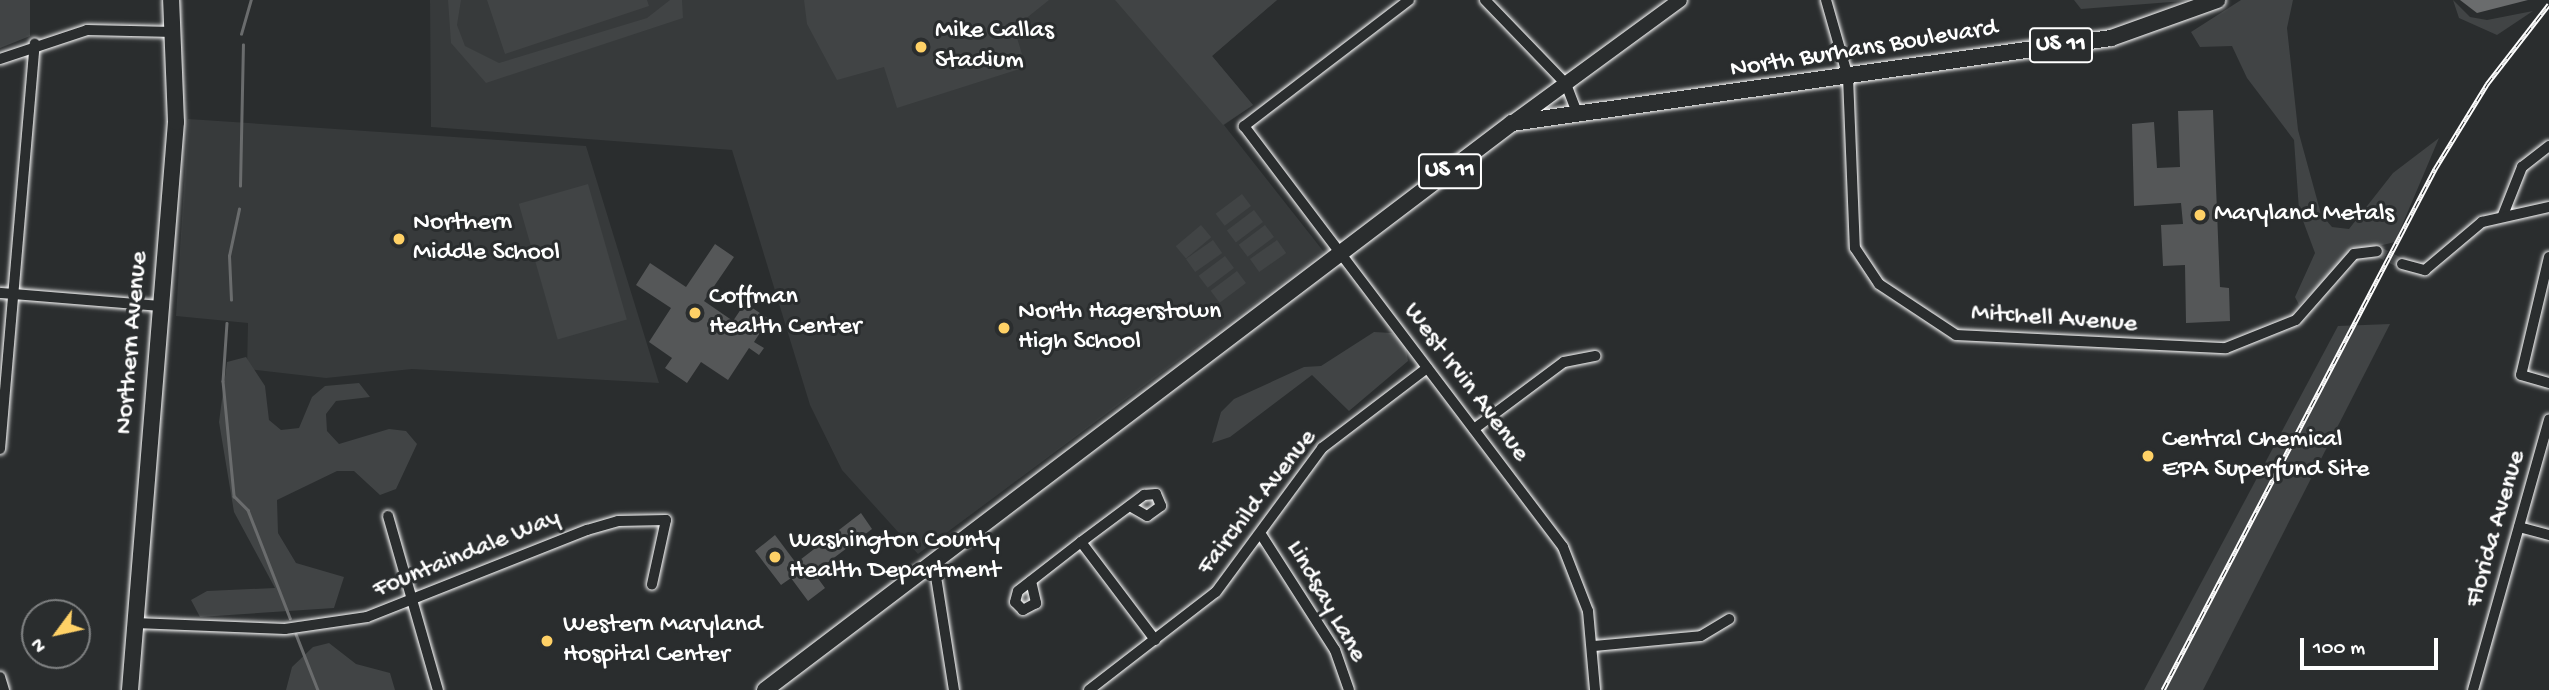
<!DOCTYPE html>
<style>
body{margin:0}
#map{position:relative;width:2549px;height:690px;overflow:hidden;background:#2a2d2e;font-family:"Gochi Hand",sans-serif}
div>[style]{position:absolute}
.built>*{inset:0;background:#373a3b}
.green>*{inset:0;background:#414445;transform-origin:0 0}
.water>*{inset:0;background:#6a6c6d}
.stream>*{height:2.5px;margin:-1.25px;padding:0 1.25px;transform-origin:1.25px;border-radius:1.25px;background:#6a6c6d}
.building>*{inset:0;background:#555758}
.street-tunnel>*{height:10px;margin-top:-5px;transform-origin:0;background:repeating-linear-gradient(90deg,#3f4243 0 10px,transparent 0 15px)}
.roads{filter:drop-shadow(0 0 2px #fff) drop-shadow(0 0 2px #fff)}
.street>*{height:10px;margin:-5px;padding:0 5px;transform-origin:5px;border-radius:5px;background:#2a2d2e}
.secondary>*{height:14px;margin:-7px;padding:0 7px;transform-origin:7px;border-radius:7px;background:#2a2d2e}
.primary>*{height:16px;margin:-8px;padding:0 8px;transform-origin:8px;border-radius:8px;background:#2a2d2e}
.rail>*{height:5px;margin-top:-2.5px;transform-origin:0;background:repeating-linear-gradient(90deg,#2a2d2e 0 8px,#fff 0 16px);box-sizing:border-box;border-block:2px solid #fff}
.dots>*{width:19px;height:19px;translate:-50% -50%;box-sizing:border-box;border:4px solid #2a2d2e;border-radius:50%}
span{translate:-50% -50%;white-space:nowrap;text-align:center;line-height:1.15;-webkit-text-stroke:6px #2a2d2e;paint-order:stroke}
.shield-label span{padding:2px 5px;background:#2a2d2e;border:2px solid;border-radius:5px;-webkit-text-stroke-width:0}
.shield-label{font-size:24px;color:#fff;font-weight:700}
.poi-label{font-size:26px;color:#fff}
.left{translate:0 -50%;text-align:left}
.street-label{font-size:26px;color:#fff}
.north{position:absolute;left:21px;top:599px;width:70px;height:70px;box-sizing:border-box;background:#2a2d2e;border:2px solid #7f8182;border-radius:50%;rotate:237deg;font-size:19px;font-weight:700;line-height:28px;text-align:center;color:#fff}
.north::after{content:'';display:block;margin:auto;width:24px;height:32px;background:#ffd166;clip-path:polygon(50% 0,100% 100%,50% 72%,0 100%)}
.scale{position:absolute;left:2300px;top:638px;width:138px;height:32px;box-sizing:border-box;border:4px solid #fff;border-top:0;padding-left:9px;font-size:21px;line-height:24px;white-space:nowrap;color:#fff;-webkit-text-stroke:5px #2a2d2e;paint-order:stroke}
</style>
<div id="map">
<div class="built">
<div style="clip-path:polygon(430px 0,1277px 0,1212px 56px,1253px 105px,1224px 125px,1324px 252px,918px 554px,842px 470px,810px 405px,732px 150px,431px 127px)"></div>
<div style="clip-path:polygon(188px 119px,586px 146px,659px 383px,412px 369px,326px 378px,247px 369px,248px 323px,176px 316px)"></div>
</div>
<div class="green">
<div style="clip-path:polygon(0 0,30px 0,30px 36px,0 48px)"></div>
<div style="clip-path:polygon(448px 0,461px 0,457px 25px,465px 46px,499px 63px,647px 18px,670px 0,682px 0,683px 18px,486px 83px,451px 43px)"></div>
<div style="clip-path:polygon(487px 0,647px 0,649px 6px,505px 54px)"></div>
<div style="clip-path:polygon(804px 0,1049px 0,1014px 28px,1026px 67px,897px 108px,884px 67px,837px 80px,807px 24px)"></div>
<div style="clip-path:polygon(1115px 0,1277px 0,1212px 56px,1253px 105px,1223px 125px)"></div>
<div style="clip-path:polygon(2074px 0,2197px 0,2081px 9px)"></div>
<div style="clip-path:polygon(2241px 0,2293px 0,2287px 28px,2298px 130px,2321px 214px,2332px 227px,2349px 229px,2393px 173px,2439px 138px,2395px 242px,2354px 252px,2299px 305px,2295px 297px,2315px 253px,2299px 210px,2294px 140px,2247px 78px,2232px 46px,2200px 47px,2191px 32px)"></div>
<div style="clip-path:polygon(2453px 0,2470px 17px,2487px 20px,2533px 11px,2497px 35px,2459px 18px)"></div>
<div style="left:588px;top:184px;width:141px;height:72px;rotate:74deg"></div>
<div style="left:1242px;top:194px;width:15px;height:33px;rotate:53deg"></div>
<div style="left:1254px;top:210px;width:15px;height:34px;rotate:53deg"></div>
<div style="left:1201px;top:225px;width:16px;height:33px;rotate:50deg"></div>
<div style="left:1265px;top:225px;width:15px;height:33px;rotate:53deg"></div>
<div style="left:1213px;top:240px;width:16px;height:33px;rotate:55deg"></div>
<div style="left:1277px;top:240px;width:16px;height:33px;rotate:55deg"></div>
<div style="left:1225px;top:256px;width:15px;height:33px;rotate:53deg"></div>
<div style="left:1237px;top:271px;width:15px;height:33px;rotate:53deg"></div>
<div style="clip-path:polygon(2390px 324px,2203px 690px,2144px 690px,2338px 326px)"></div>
<div style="clip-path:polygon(1374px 332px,1392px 333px,1405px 344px,1408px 361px,1349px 411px,1312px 375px,1230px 437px,1212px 443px,1221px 412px,1234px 399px,1304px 367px,1321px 366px)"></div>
<div style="clip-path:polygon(246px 357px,265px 386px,269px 420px,281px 430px,299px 428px,312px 397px,325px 386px,359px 383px,370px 397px,336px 401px,326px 414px,327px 431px,339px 444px,389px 429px,406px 431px,417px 444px,396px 489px,380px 495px,354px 471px,337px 471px,277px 500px,278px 533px,296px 563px,344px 577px,334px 608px,200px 617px,191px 600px,207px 591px,275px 588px,234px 512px,219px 422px,227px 362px)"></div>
<div style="clip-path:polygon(329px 643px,356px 664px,390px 673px,395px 690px,286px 690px,292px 667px,313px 647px)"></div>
</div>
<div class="water">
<div style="clip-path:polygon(2460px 0,2528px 0,2477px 13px)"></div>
</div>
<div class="stream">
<div style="left:241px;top:34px;width:35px;rotate:-74deg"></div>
<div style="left:240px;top:186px;width:141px;rotate:-88.8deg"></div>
<div style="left:231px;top:300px;width:44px;rotate:-92.6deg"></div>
<div style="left:229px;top:256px;width:48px;rotate:-78deg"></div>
<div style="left:227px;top:323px;width:58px;rotate:93.9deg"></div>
<div style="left:223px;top:381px;width:116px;rotate:84.5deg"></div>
<div style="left:234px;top:496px;width:20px;rotate:45deg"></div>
<div style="left:248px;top:510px;width:116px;rotate:68.7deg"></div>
<div style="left:296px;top:634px;width:60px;rotate:68.6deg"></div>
</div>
<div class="building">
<div style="clip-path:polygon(2213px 110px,2220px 287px,2229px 288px,2230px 321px,2186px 323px,2185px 265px,2163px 266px,2161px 225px,2183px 224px,2181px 203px,2134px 206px,2132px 124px,2154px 122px,2157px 168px,2180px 167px,2178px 111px)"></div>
<div style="clip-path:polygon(715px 244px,734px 257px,704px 301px,733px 321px,745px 303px,769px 319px,754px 342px,764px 348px,759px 355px,749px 348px,728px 380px,701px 362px,687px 383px,665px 368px,672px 358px,649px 342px,671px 308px,636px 285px,650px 263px,686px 287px)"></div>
<div style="clip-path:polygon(861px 513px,872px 529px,814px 573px,825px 588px,808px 601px,791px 578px,781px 585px,755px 551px,775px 535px,796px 563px)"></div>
</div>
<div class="street-tunnel">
<div style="left:2377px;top:251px;width:28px;rotate:27deg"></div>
</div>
<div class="roads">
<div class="street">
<div style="left:1409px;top:0;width:208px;rotate:142.6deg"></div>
<div style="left:1244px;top:126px;width:528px;rotate:52.85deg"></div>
<div style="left:1563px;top:547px;width:69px;rotate:68.7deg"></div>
<div style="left:1588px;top:611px;width:79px;rotate:84.9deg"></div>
<div style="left:1485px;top:0;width:117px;rotate:46deg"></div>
<div style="left:1566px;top:84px;width:34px;rotate:69deg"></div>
<div style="left:1826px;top:0;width:80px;rotate:74.1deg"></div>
<div style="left:1848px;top:77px;width:171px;rotate:87.7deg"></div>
<div style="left:1855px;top:248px;width:43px;rotate:56.3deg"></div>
<div style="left:1879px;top:284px;width:92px;rotate:33.5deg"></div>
<div style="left:1956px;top:335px;width:270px;rotate:2.8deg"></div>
<div style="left:2226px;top:348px;width:75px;rotate:-21.8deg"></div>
<div style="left:2296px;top:320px;width:88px;rotate:-48.7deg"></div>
<div style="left:2354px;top:254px;width:23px;rotate:-7deg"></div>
<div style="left:0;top:59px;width:92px;rotate:-18.4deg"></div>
<div style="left:87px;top:30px;width:87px;rotate:1.3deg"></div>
<div style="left:2503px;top:215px;width:52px;rotate:-68.4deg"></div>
<div style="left:2522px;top:167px;width:34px;rotate:-38deg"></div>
<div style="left:2549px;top:257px;width:121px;rotate:103.3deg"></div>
<div style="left:2521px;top:375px;width:29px;rotate:16deg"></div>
<div style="left:2402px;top:264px;width:24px;rotate:15deg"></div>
<div style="left:2425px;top:270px;width:75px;rotate:-40.1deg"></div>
<div style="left:2482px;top:222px;width:69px;rotate:-12.6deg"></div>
<div style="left:0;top:293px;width:162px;rotate:4.6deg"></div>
<div style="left:1474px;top:429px;width:112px;rotate:-36.7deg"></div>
<div style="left:1564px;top:362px;width:32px;rotate:-11deg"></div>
<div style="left:0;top:449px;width:407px;rotate:-85.1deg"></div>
<div style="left:388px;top:516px;width:181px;rotate:74deg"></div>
<div style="left:2519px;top:527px;width:31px;rotate:15deg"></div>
<div style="left:1262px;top:536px;width:135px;rotate:57.4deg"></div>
<div style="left:1335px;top:650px;width:42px;rotate:70.7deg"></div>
<div style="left:1081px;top:542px;width:123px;rotate:52.9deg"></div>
<div style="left:934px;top:564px;width:128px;rotate:81deg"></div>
<div style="left:1031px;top:581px;width:23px;rotate:77deg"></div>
<div style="left:1036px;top:603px;width:15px;rotate:152deg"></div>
<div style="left:1023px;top:610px;width:11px;rotate:-135deg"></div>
<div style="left:1015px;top:602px;width:11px;rotate:-75deg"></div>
<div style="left:1018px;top:591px;width:80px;rotate:-37.9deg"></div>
<div style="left:1081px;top:542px;width:79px;rotate:-36.7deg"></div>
<div style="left:1144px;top:495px;width:12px;rotate:-5deg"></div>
<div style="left:1156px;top:494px;width:13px;rotate:67deg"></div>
<div style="left:1161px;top:506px;width:17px;rotate:144deg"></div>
<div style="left:1147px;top:516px;width:20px;rotate:-150deg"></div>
<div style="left:135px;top:623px;width:150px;rotate:2.3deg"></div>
<div style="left:285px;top:629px;width:83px;rotate:-8.3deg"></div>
<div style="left:367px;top:617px;width:237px;rotate:-21.6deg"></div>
<div style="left:587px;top:530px;width:32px;rotate:-16deg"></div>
<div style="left:618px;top:521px;width:48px;rotate:-1.2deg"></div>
<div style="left:666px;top:520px;width:66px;rotate:102.3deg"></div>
<div style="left:1594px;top:646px;width:107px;rotate:-5.3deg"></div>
<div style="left:1701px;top:636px;width:33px;rotate:-31deg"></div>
<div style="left:0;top:677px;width:14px;rotate:73deg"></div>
<div style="left:1089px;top:690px;width:160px;rotate:-37.7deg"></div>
<div style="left:1216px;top:592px;width:179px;rotate:-53.6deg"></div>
<div style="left:1322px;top:448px;width:132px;rotate:-37.3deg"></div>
<div style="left:2473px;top:690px;width:281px;rotate:-74.3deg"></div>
</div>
<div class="secondary">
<div style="left:1512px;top:123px;width:208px;rotate:-36.2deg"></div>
</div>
<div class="primary">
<div style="left:130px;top:690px;width:570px;rotate:-85.37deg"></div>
<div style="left:176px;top:122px;width:122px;rotate:-92.3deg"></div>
<div style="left:765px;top:690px;width:938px;rotate:-37.2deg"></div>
<div style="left:1512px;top:123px;width:605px;rotate:-8.08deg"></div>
<div style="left:2111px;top:38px;width:113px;rotate:-19.7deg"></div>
</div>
</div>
<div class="rail">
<div style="left:2163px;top:690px;width:588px;rotate:-62.43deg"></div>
<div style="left:2435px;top:169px;width:100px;rotate:-58.5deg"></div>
<div style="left:2487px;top:84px;width:101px;rotate:-52.2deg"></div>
</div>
<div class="dots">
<div style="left:921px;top:47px;background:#ffd166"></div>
<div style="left:2200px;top:215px;background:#ffd166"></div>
<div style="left:399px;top:239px;background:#ffd166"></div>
<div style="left:695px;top:313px;background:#ffd166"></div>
<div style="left:1004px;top:328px;background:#ffd166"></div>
<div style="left:2148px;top:456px;background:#ffd166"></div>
<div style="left:775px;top:557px;background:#ffd166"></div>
<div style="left:547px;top:641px;background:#ffd166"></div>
</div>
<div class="shield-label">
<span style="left:2061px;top:45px">US 11</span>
<span style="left:1450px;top:171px">US 11</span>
</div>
<div class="poi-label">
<span class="left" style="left:935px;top:47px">Mike Callas<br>Stadium</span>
<span class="left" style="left:2214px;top:215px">Maryland Metals</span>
<span class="left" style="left:413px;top:239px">Northern<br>Middle School</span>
<span class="left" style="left:709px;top:313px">Coffman<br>Health Center</span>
<span class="left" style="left:1018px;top:328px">North Hagerstown<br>High School</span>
<span class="left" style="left:2162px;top:456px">Central Chemical<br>EPA Superfund Site</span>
<span class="left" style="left:789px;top:557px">Washington County<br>Health Department</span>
<span class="left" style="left:563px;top:641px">Western Maryland<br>Hospital Center</span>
</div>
<div class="street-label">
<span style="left:1864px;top:50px;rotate:-9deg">North Burhans Boulevard</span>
<span style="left:2054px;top:320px;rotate:4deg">Mitchell Avenue</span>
<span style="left:133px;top:343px;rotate:-85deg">Northern Avenue</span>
<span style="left:1465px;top:383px;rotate:53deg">West Irvin Avenue</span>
<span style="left:1258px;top:503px;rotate:-52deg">Fairchild Avenue</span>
<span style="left:2497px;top:529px;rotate:-74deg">Florida Avenue</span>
<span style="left:467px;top:555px;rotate:-22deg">Fountaindale Way</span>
<span style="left:1325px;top:602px;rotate:60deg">Lindsay Lane</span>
</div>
<div class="north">N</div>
<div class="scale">100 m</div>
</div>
